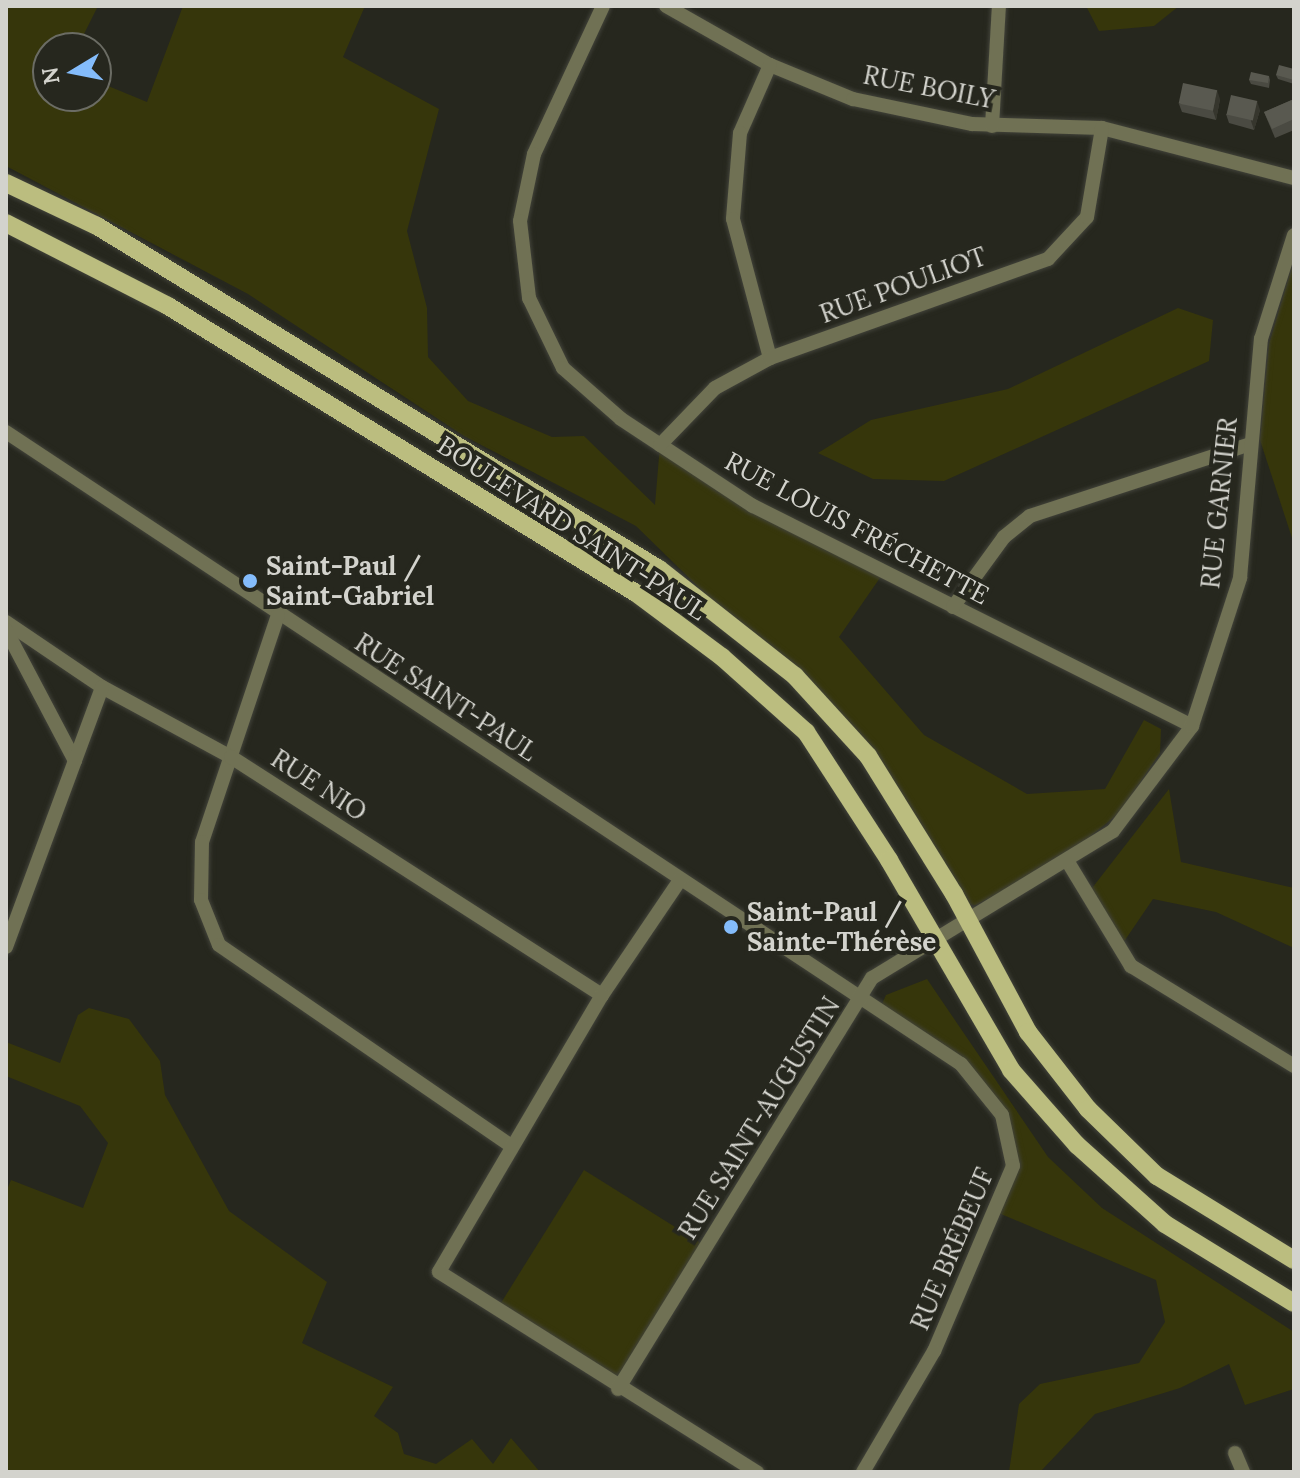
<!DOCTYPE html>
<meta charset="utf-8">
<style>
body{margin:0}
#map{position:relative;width:1300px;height:1478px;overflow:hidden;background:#26271e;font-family:Lora,serif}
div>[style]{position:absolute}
.green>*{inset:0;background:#36360b;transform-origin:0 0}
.roads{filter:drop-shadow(0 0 2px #42433a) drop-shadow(0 0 2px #42433a)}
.minor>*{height:14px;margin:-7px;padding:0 7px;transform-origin:7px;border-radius:7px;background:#707154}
.major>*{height:18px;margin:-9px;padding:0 9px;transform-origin:9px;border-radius:9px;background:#bbbd7f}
.wall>*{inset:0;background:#4a4a42}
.shaded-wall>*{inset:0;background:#36362d}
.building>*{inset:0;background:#595950;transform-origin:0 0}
.dots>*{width:22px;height:22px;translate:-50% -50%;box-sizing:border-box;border:4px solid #26271e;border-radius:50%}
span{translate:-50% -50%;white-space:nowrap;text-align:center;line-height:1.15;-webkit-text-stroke:8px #26271e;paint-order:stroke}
.street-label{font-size:26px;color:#d3d3cd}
.poi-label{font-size:26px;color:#d3d3cd;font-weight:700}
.left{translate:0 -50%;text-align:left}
.frame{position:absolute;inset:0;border:8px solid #d3d3cd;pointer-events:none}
.north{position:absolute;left:32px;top:32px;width:80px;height:80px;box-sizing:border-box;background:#26271e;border:2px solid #6b6c64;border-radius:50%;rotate:260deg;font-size:22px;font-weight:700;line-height:32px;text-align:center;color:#d3d3cd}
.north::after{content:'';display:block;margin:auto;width:28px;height:36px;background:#84bcfb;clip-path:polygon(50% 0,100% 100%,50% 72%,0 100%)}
</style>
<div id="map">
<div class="green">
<div style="clip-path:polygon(6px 6px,98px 6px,77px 48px,48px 48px,48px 96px,96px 96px,96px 81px,147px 102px,183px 6px,365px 6px,343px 57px,439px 109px,407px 231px,427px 308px,428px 357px,468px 401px,552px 437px,584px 436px,655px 505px,660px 445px,884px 572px,839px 637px,924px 735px,1027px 794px,1105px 789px,1144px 720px,1161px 729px,1160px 753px,1119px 813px,1065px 857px,976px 905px,963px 904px,823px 698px,775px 649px,725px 613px,636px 526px,464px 436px,248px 294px,6px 166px)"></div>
<div style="clip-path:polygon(1086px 6px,1179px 6px,1154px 26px,1099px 31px)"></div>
<div style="clip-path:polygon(1294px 260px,1294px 544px,1260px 440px,1269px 344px)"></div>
<div style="clip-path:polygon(1178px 308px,1213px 320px,1209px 361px,944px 481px,873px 479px,818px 453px,871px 420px,1008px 389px)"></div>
<div style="clip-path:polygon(1169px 789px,1181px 862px,1294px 888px,1294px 948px,1216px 912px,1153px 899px,1123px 943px,1089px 892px)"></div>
<div style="clip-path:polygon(927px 979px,1048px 1157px,1102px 1208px,1294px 1332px,1294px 1389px,1245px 1405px,1229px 1364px,1180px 1388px,1095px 1414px,1040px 1472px,1009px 1472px,1019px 1404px,1040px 1384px,1139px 1363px,1165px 1322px,1156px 1280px,994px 1211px,1013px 1166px,1002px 1115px,961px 1064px,881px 1006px,886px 995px)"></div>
<div style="clip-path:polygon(89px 1008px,129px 1019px,160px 1061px,165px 1095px,229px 1211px,327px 1282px,302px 1343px,393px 1387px,374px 1416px,398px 1433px,404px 1454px,436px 1464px,472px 1439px,493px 1464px,511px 1438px,540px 1472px,6px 1472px,6px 1192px,11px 1180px,83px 1208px,108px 1143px,80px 1106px,6px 1076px,6px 1042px,60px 1063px,78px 1015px)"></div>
<div style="left:584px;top:1170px;width:148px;height:165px;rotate:32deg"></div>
</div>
<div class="roads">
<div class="minor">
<div style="left:603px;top:6px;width:163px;rotate:115deg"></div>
<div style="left:534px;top:154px;width:68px;rotate:101.8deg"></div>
<div style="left:520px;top:221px;width:78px;rotate:83.3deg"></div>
<div style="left:529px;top:298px;width:78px;rotate:64.1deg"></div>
<div style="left:563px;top:368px;width:77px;rotate:41.3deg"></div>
<div style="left:621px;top:419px;width:158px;rotate:33.4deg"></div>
<div style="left:753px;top:506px;width:491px;rotate:26.6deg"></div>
<div style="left:666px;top:6px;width:120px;rotate:29.6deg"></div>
<div style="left:770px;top:65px;width:90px;rotate:22.3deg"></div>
<div style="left:853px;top:99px;width:122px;rotate:11.9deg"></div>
<div style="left:972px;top:124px;width:130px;rotate:1.8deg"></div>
<div style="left:1102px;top:128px;width:198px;rotate:14.6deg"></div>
<div style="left:770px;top:65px;width:74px;rotate:113.8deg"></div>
<div style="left:740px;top:133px;width:86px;rotate:94.7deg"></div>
<div style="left:733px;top:219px;width:144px;rotate:75.1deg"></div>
<div style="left:992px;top:126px;width:120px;rotate:-86.7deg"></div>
<div style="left:6px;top:432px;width:1145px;rotate:33.5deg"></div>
<div style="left:961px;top:1064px;width:65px;rotate:51.2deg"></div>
<div style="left:1002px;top:1115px;width:52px;rotate:77.8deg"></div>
<div style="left:1013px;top:1166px;width:201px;rotate:113.1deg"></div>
<div style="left:934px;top:1351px;width:140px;rotate:120.4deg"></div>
<div style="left:660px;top:445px;width:79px;rotate:-46deg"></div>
<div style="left:715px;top:388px;width:63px;rotate:-28.6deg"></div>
<div style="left:770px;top:358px;width:295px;rotate:-19.6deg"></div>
<div style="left:1048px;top:259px;width:57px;rotate:-47.1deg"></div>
<div style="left:1087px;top:217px;width:90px;rotate:-80.4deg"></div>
<div style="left:953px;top:607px;width:87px;rotate:-53.9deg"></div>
<div style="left:1004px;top:537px;width:33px;rotate:-39deg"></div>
<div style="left:1030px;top:516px;width:231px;rotate:-18.1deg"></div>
<div style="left:278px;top:615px;width:239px;rotate:108.5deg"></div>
<div style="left:202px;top:842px;width:58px;rotate:91deg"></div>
<div style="left:201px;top:900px;width:48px;rotate:68.2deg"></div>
<div style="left:219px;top:945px;width:353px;rotate:34.5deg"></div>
<div style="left:6px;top:622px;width:116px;rotate:34.1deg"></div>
<div style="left:102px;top:687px;width:147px;rotate:28.5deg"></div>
<div style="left:231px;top:757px;width:441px;rotate:32.7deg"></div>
<div style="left:6px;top:630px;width:148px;rotate:62.2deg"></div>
<div style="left:1068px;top:862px;width:122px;rotate:58.8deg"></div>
<div style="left:1131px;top:966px;width:191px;rotate:31.5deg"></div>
<div style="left:680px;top:880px;width:139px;rotate:124.1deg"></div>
<div style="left:602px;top:995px;width:321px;rotate:120.5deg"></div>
<div style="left:439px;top:1272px;width:376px;rotate:32.2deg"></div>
<div style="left:6px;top:947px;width:277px;rotate:-69.7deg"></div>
<div style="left:618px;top:1389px;width:483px;rotate:-58.3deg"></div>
<div style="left:872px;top:978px;width:282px;rotate:-31.4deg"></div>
<div style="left:1113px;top:831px;width:131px;rotate:-53deg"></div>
<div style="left:1192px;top:726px;width:156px;rotate:-72deg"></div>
<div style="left:1240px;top:578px;width:240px;rotate:-85deg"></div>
<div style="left:1261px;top:339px;width:109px;rotate:-72.4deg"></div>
<div style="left:1235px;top:1453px;width:21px;rotate:67deg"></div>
</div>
<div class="major">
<div style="left:6px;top:183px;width:101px;rotate:25.3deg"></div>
<div style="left:97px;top:226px;width:658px;rotate:31.4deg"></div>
<div style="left:659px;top:569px;width:173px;rotate:38.2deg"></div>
<div style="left:795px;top:676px;width:108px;rotate:47.6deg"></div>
<div style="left:868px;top:756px;width:163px;rotate:58.1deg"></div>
<div style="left:954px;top:894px;width:157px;rotate:61.8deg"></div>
<div style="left:1028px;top:1032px;width:98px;rotate:52.1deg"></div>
<div style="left:1088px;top:1109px;width:96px;rotate:44.2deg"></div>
<div style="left:1157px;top:1176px;width:161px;rotate:31.5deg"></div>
<div style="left:6px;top:223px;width:182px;rotate:27.1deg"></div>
<div style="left:168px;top:306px;width:549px;rotate:31.52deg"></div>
<div style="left:636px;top:593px;width:107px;rotate:36.7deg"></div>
<div style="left:722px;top:657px;width:113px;rotate:41.8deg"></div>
<div style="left:806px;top:732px;width:153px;rotate:57deg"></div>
<div style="left:889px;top:860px;width:243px;rotate:59.8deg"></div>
<div style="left:1011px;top:1070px;width:100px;rotate:48.7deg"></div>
<div style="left:1077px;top:1145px;width:118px;rotate:41.9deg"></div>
<div style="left:1165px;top:1224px;width:151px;rotate:31.5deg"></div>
</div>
</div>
<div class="wall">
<div style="clip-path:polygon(1294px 69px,1294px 84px,1278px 79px,1276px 75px)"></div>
<div style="clip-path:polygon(1269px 76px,1270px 80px,1269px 88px,1251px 84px,1249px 80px)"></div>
<div style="clip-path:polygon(1220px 99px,1216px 120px,1182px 112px,1179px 104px)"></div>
<div style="clip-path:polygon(1294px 99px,1294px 130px,1275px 138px,1264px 112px)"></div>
<div style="clip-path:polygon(1260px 110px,1254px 130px,1229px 123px,1226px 114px)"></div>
</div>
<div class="shaded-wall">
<div style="clip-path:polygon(1217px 90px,1220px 99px,1216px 120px,1213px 111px)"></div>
<div style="clip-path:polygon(1257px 101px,1260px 110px,1254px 130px,1251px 121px)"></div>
</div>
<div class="building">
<div style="clip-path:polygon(1279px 65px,1294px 69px,1294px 80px,1276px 75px)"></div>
<div style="clip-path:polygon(1251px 72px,1269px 76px,1268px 83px,1249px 80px)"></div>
<div style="left:1183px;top:83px;width:35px;height:21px;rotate:12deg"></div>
<div style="left:1231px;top:95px;width:27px;height:20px;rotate:13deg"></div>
<div style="clip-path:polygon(1294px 99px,1294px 119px,1272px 129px,1264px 112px)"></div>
</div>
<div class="dots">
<div style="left:250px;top:581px;background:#84bcfb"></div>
<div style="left:731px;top:927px;background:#84bcfb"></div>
</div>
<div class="street-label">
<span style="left:929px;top:87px;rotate:11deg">RUE BOILY</span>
<span style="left:903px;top:285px;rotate:-20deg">RUE POULIOT</span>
<span style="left:1219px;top:503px;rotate:-84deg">RUE GARNIER</span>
<span style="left:572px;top:528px;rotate:33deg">BOULEVARD SAINT-PAUL</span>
<span style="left:857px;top:528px;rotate:28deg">RUE LOUIS FRÉCHETTE</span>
<span style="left:446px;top:697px;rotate:33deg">RUE SAINT-PAUL</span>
<span style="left:319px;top:785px;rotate:33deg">RUE NIO</span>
<span style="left:759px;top:1118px;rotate:-58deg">RUE SAINT-AUGUSTIN</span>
<span style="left:952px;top:1249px;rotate:-67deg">RUE BRÉBEUF</span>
</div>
<div class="poi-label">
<span class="left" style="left:266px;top:581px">Saint-Paul /<br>Saint-Gabriel</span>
<span class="left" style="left:747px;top:927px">Saint-Paul /<br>Sainte-Thérèse</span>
</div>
<div class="frame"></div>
<div class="north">N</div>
</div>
